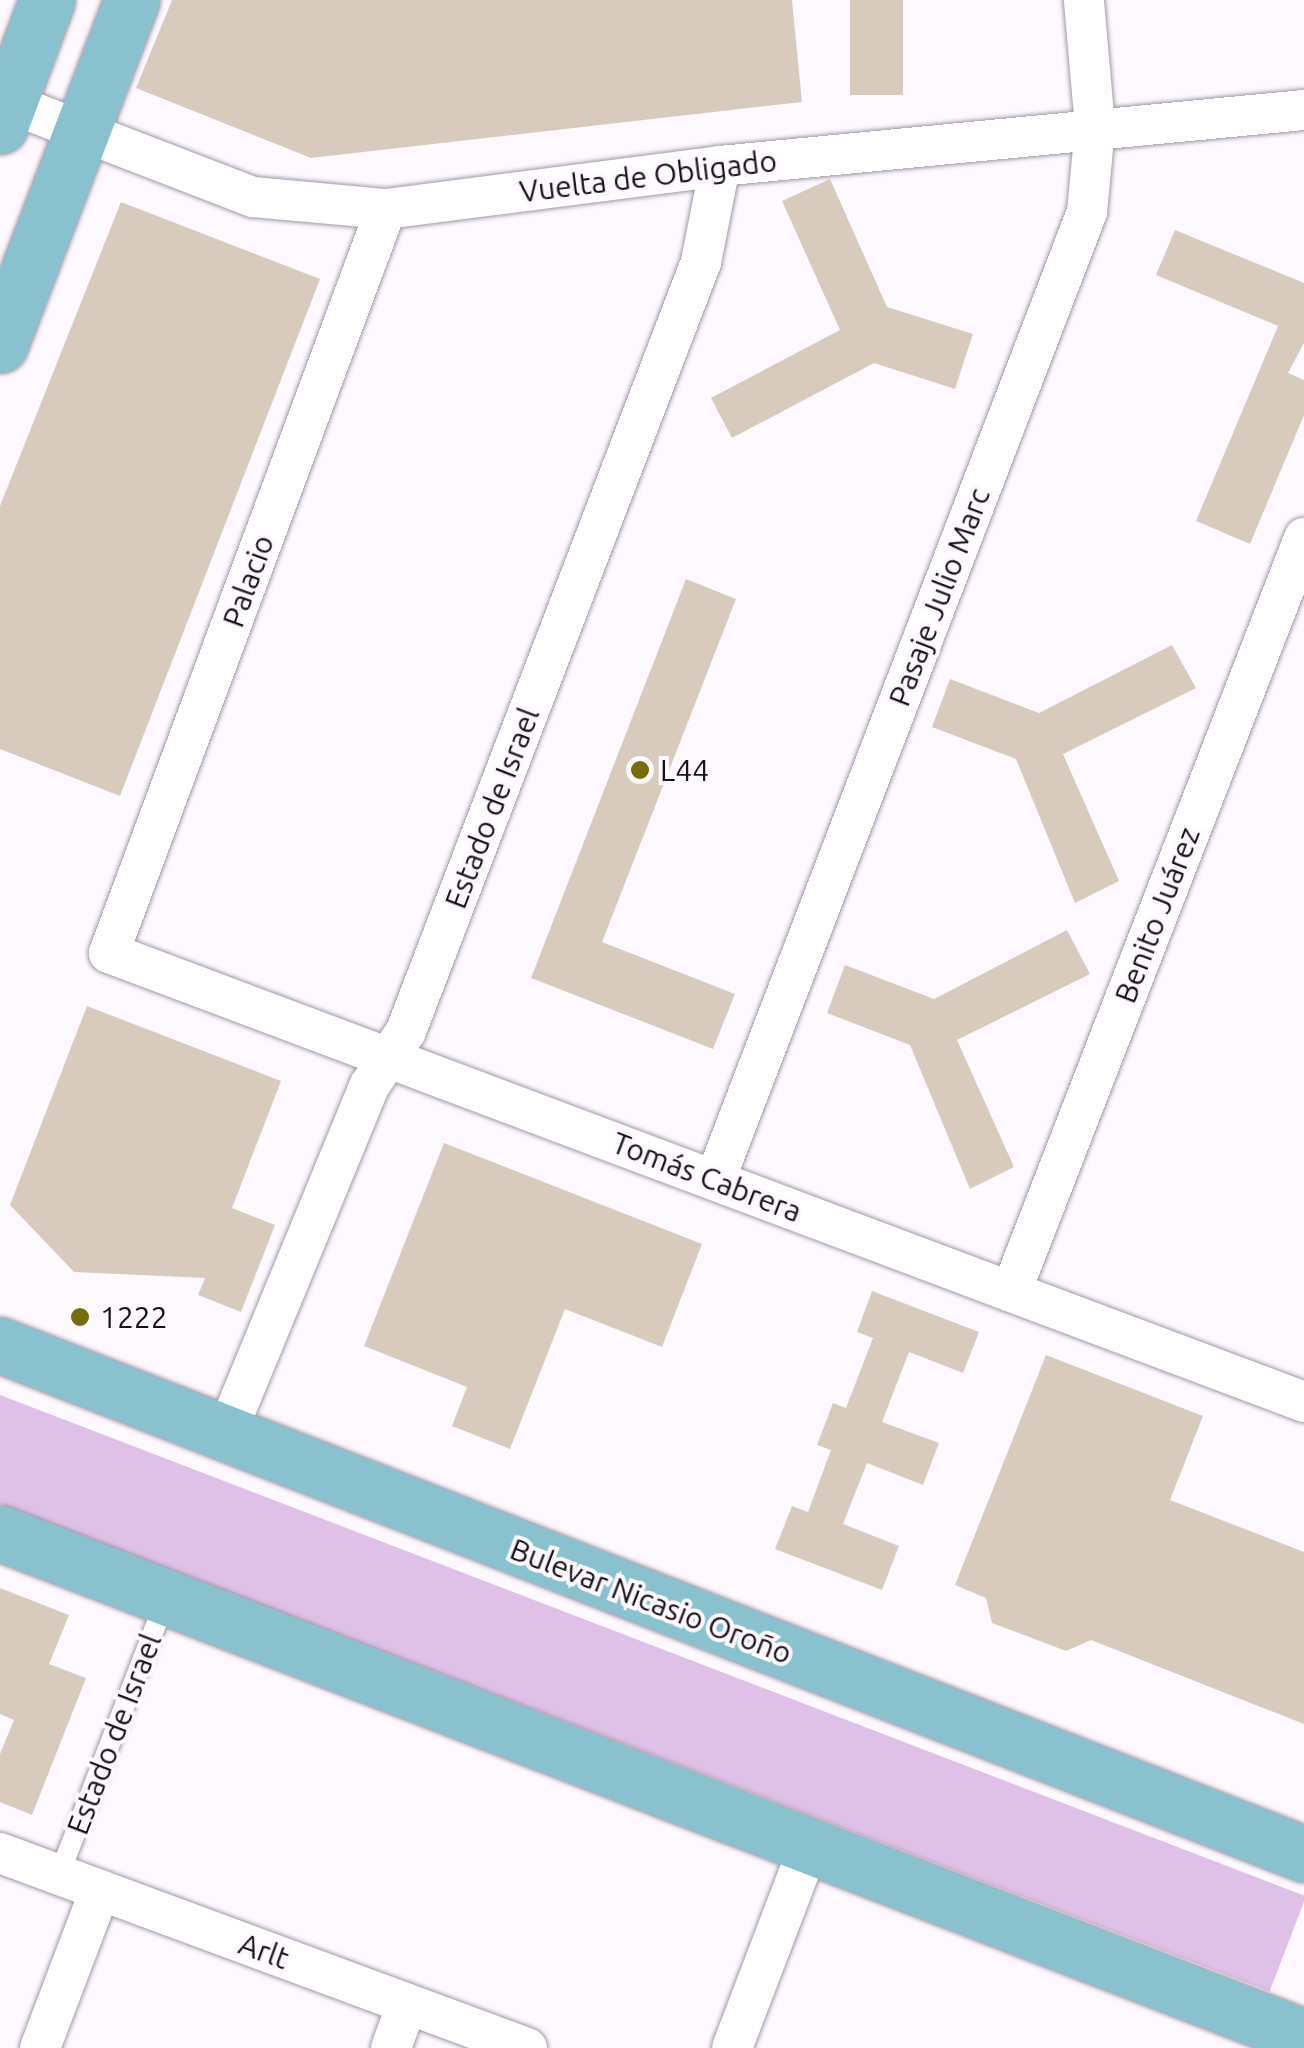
<!DOCTYPE html>
<meta charset="utf-8">
<style>
body{margin:0}
#map{position:relative;width:1304px;height:2048px;overflow:hidden;background:#fdf9ff;font-family:Ubuntu,sans-serif}
div>[style]{position:absolute}
.green>*{inset:0;background:#dfc0e7;transform-origin:0 0}
.building>*{inset:0;background:#d8cbbe;transform-origin:0 0}
.roads{filter:drop-shadow(0 0 2px #a398a6) drop-shadow(0 0 2px #a398a6)}
.service>*{height:20px;margin:-10px;padding:0 10px;transform-origin:10px;border-radius:10px;background:#fff}
.minor>*{height:40px;margin:-20px;padding:0 20px;transform-origin:20px;border-radius:20px;background:#fff}
.primary>*{height:55px;margin:-27.5px;padding:0 27.5px;transform-origin:27.5px;border-radius:27.5px;background:#89c2ce}
.dots>*{width:28px;height:28px;translate:-50% -50%;box-sizing:border-box;border:5px solid #fdf9ff;border-radius:50%}
span{translate:-50% -50%;white-space:nowrap;text-align:center;line-height:1.15;-webkit-text-stroke:8px #fdf9ff;paint-order:stroke}
.street-label{font-size:30px;color:#151116}
.poi-label{font-size:30px;color:#151116}
.left{translate:0 -50%;text-align:left}
</style>
<div id="map">
<div class="green">
<div style="left:0;top:1395px;width:1399px;height:102px;rotate:21deg"></div>
</div>
<div class="building">
<div style="clip-path:polygon(172px 0,792px 0,802px 102px,311px 158px,136px 88px)"></div>
<div style="left:850px;top:0;width:53px;height:95px"></div>
<div style="clip-path:polygon(830px 179px,887px 307px,973px 334px,955px 389px,874px 363px,732px 438px,711px 398px,840px 330px,782px 201px)"></div>
<div style="clip-path:polygon(121px 202px,320px 279px,120px 796px,0 749px,0 506px)"></div>
<div style="clip-path:polygon(1175px 230px,1304px 283px,1304px 343px,1288px 373px,1304px 380px,1304px 415px,1250px 544px,1196px 521px,1278px 326px,1156px 275px)"></div>
<div style="clip-path:polygon(686px 579px,736px 599px,602px 942px,735px 994px,713px 1049px,531px 978px)"></div>
<div style="clip-path:polygon(1172px 645px,1196px 688px,1063px 754px,1119px 881px,1075px 903px,1016px 759px,932px 727px,950px 679px,1039px 713px)"></div>
<div style="clip-path:polygon(1067px 930px,1090px 974px,957px 1040px,1014px 1167px,970px 1189px,910px 1045px,827px 1013px,845px 965px,934px 999px)"></div>
<div style="clip-path:polygon(87px 1006px,281px 1081px,232px 1208px,275px 1225px,241px 1312px,198px 1295px,205px 1278px,74px 1272px,10px 1205px)"></div>
<div style="clip-path:polygon(444px 1143px,702px 1244px,662px 1347px,565px 1309px,510px 1449px,452px 1426px,467px 1387px,364px 1346px)"></div>
<div style="clip-path:polygon(872px 1291px,979px 1332px,963px 1373px,909px 1352px,882px 1422px,939px 1443px,923px 1485px,867px 1463px,843px 1524px,899px 1546px,882px 1590px,775px 1549px,792px 1506px,808px 1512px,831px 1450px,817px 1445px,833px 1403px,846px 1408px,873px 1338px,857px 1332px)"></div>
<div style="clip-path:polygon(1046px 1355px,1203px 1416px,1170px 1500px,1304px 1552px,1304px 1724px,1091px 1640px,1066px 1651px,992px 1623px,986px 1598px,955px 1585px)"></div>
<div style="clip-path:polygon(0 1588px,69px 1615px,49px 1664px,86px 1678px,32px 1815px,0 1802px,0 1754px,14px 1720px,0 1714px)"></div>
</div>
<div class="roads">
<div class="service">
<div style="left:59px;top:1875px;width:296px;rotate:-68.8deg"></div>
</div>
<div class="minor">
<div style="left:9px;top:103px;width:261px;rotate:21.1deg"></div>
<div style="left:253px;top:197px;width:134px;rotate:5.2deg"></div>
<div style="left:386px;top:209px;width:337px;rotate:-7.3deg"></div>
<div style="left:720px;top:166px;width:587px;rotate:-5.48deg"></div>
<div style="left:386px;top:209px;width:794px;rotate:110.42deg"></div>
<div style="left:109px;top:953px;width:1277px;rotate:20.59deg"></div>
<div style="left:715px;top:1180px;width:1037px;rotate:-68.98deg"></div>
<div style="left:1087px;top:212px;width:85px;rotate:-84.6deg"></div>
<div style="left:1095px;top:127px;width:127px;rotate:-95deg"></div>
<div style="left:1011px;top:1292px;width:809px;rotate:-68.76deg"></div>
<div style="left:225px;top:1436px;width:380px;rotate:-67.6deg"></div>
<div style="left:370px;top:1085px;width:65px;rotate:-56.3deg"></div>
<div style="left:406px;top:1031px;width:824px;rotate:-69.01deg"></div>
<div style="left:701px;top:262px;width:98px;rotate:-78.8deg"></div>
<div style="left:0;top:1853px;width:562px;rotate:20.31deg"></div>
<div style="left:40px;top:2048px;width:169px;rotate:-69.2deg"></div>
<div style="left:391px;top:2048px;width:47px;rotate:-70deg"></div>
<div style="left:732px;top:2048px;width:218px;rotate:-69.1deg"></div>
</div>
<div class="primary">
<div style="left:0;top:126px;width:134px;rotate:-69.5deg"></div>
<div style="left:0;top:345px;width:369px;rotate:-69.1deg"></div>
<div style="left:0;top:1345px;width:1400px;rotate:21.32deg"></div>
<div style="left:0;top:1533px;width:1398px;rotate:21.13deg"></div>
</div>
</div>
<div class="dots">
<div style="left:640px;top:770px;background:#746d0a"></div>
<div style="left:80px;top:1317px;background:#746d0a"></div>
</div>
<div class="street-label">
<span style="left:648px;top:176px;rotate:-7deg">Vuelta de Obligado</span>
<span style="left:248px;top:581px;rotate:-70deg">Palacio</span>
<span style="left:939px;top:597px;rotate:-69deg">Pasaje Julio Marc</span>
<span style="left:492px;top:808px;rotate:-69deg">Estado de Israel</span>
<span style="left:1157px;top:915px;rotate:-69deg">Benito Juárez</span>
<span style="left:707px;top:1177px;rotate:21deg">Tomás Cabrera</span>
<span style="left:651px;top:1601px;rotate:21deg">Bulevar Nicasio Oroño</span>
<span style="left:114px;top:1734px;rotate:-69deg">Estado de Israel</span>
<span style="left:264px;top:1951px;rotate:20deg">Arlt</span>
</div>
<div class="poi-label">
<span class="left" style="left:660px;top:770px">L44</span>
<span class="left" style="left:100px;top:1317px">1222</span>
</div>
</div>
